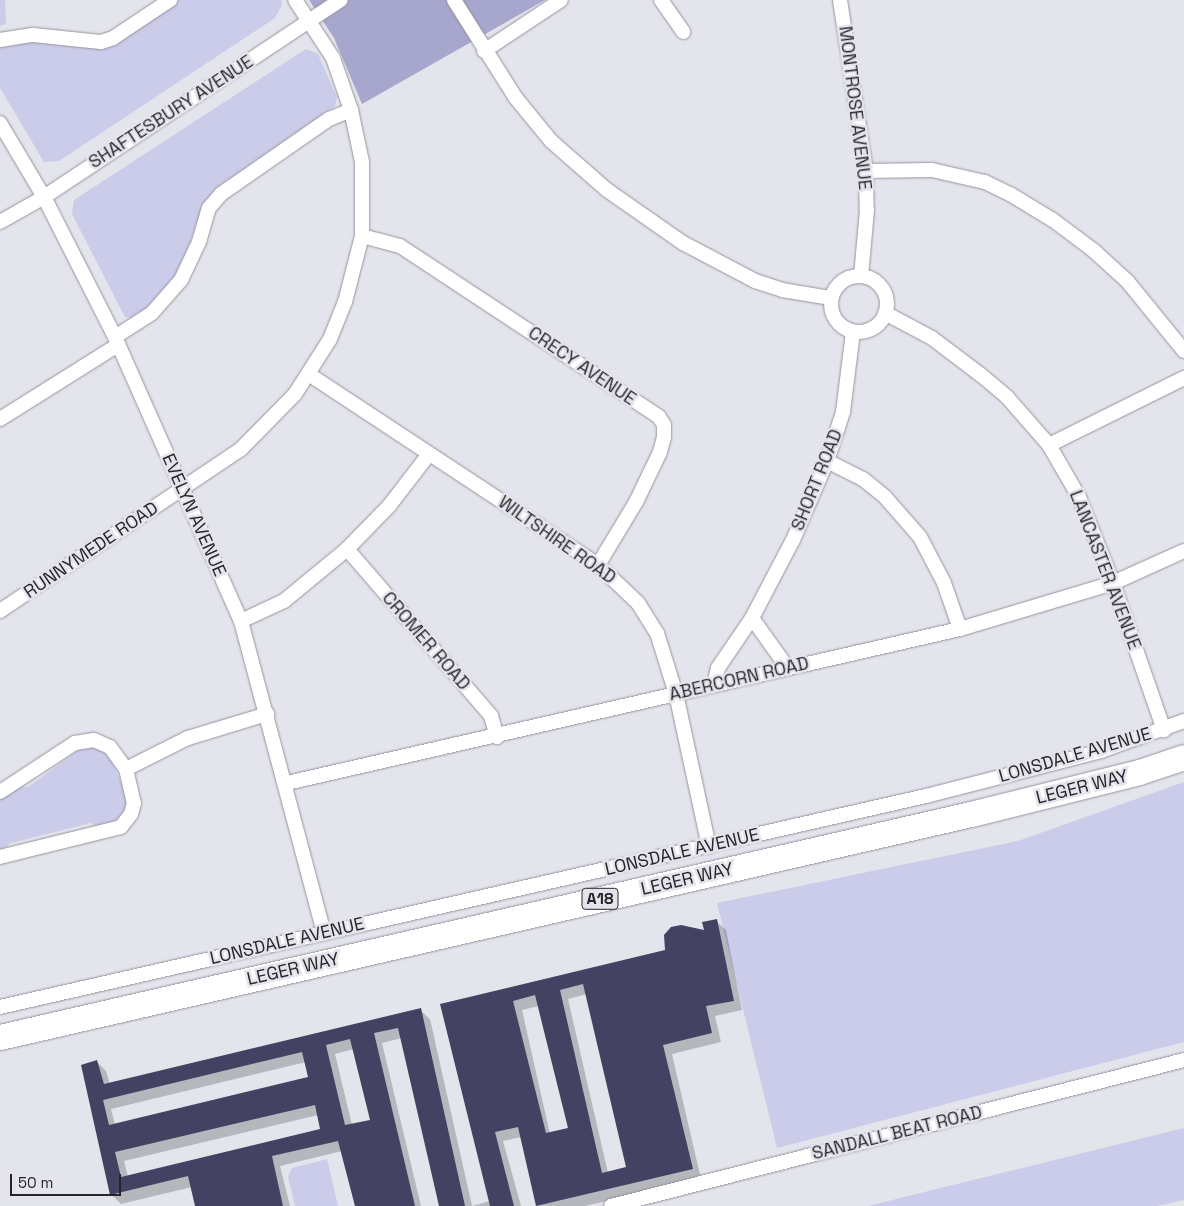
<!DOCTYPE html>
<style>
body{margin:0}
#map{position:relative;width:1184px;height:1206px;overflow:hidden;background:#e4e4ed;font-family:"Space Grotesk",sans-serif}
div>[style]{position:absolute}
.green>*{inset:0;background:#cbcbea}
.forest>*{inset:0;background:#a7a6cd}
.shadow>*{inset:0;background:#0003}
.building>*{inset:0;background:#434262}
.roads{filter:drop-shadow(0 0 1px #94949c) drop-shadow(0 0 1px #94949c)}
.street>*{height:14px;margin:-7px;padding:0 7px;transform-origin:7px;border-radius:7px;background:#fff}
.street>.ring{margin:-7px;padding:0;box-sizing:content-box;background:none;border:14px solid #fff;border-radius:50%}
.highway>*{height:25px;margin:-12.5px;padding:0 12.5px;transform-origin:12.5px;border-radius:12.5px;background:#fff}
span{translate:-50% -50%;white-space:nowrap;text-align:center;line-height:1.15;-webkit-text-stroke:5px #e4e4ed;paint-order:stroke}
.shield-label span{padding:1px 4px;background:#e4e4ed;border:1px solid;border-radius:4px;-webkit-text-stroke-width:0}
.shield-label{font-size:16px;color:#262629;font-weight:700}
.street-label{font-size:18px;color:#262629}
.scale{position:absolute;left:10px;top:1174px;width:111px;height:22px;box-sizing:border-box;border:2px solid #262629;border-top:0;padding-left:6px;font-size:15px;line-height:18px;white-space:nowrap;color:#262629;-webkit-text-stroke:4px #e4e4ed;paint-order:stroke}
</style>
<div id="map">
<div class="green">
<div style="clip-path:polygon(0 0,5px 0,6px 24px,0 26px)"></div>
<div style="clip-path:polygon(178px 0,281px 0,282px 5px,275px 18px,59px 161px,44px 162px,0 88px,0 47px,30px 40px,118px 39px)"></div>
<div style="clip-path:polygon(306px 49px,318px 54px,337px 97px,335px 106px,216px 188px,205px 201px,181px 267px,171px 283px,159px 299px,135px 318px,125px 317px,72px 214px,74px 200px)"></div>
<div style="clip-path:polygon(93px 747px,105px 753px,112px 761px,124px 789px,127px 804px,120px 818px,98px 827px,91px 823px,11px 843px,0 851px,0 799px,20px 787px,28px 787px,81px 748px)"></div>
<div style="clip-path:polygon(1184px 782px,1184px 1042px,777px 1148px,717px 903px,1018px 841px)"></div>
<div style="clip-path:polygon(1184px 1128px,1184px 1200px,1157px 1206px,868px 1206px)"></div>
<div style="clip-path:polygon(327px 1159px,338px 1206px,295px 1206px,288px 1177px,292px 1168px)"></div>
</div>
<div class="forest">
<div style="clip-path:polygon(309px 0,545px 0,362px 104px,334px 38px)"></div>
</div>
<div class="shadow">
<div style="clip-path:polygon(evenodd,716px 921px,726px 930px,742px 1010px,715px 1016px,721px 1042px,672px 1054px,701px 1179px,585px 1206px,538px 1206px,521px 1137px,503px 1141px,521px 1206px,472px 1206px,490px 1201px,442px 1005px,666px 951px,705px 932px,716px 921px,587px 994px,628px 1168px,608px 1173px,568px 999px,587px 994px,716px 921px,539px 1006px,570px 1129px,550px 1134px,522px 1010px,539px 1006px)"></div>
<div style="clip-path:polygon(evenodd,420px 1010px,430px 1019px,472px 1206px,441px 1206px,402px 1038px,382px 1043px,421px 1206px,355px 1206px,342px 1151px,280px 1166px,290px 1206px,196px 1206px,192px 1187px,121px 1204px,111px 1194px,97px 1062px,106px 1071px,110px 1084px,420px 1010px,354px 1049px,371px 1121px,352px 1125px,335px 1054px,354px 1049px,420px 1010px,306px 1062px,310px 1078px,115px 1125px,111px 1109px,306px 1062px,420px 1010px,318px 1115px,322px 1130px,128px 1177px,124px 1161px,318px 1115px)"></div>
</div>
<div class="building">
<div style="clip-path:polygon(evenodd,717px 919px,734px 1001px,706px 1006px,712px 1033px,663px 1045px,693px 1169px,536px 1206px,518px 1127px,495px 1132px,514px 1206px,490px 1206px,440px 1004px,665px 950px,664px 935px,671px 927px,681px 925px,704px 930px,702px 922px,717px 919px,583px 984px,626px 1167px,602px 1173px,560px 990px,583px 984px,717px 919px,535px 995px,568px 1128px,546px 1133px,513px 1001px,535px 995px)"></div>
<div style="clip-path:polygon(evenodd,421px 1008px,465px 1206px,439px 1206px,398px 1028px,374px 1033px,415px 1206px,355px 1206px,338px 1141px,272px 1156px,283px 1206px,195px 1206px,188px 1176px,110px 1195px,81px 1065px,97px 1060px,104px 1084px,421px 1008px,350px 1039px,370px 1120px,345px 1125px,326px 1045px,350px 1039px,421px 1008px,302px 1052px,308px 1077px,109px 1125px,103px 1100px,302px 1052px,421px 1008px,315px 1105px,320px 1129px,121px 1177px,115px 1152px,315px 1105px)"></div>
</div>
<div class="roads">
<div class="street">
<div style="left:454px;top:0;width:115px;rotate:57.8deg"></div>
<div style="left:515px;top:97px;width:57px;rotate:50.7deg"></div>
<div style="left:551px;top:141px;width:74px;rotate:41.2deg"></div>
<div style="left:607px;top:190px;width:93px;rotate:34.9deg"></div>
<div style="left:683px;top:243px;width:81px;rotate:27.8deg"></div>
<div style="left:755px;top:281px;width:28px;rotate:18deg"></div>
<div style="left:782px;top:290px;width:50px;rotate:9.3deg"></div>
<div style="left:661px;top:0;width:39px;rotate:55deg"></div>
<div style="left:840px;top:0;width:173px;rotate:81.4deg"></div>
<div style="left:866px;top:171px;width:39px;rotate:89deg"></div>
<div style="left:867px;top:210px;width:66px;rotate:95.2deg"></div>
<div style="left:0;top:40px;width:33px;rotate:-9deg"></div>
<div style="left:33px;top:35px;width:68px;rotate:5.9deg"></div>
<div style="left:101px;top:42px;width:13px;rotate:-18deg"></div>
<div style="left:113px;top:38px;width:69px;rotate:-33.7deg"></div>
<div style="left:484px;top:51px;width:92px;rotate:-33.5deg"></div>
<div style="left:0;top:123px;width:86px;rotate:59.3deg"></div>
<div style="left:44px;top:197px;width:157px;rotate:63.1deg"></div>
<div style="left:115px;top:337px;width:311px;rotate:66.1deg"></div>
<div style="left:241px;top:621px;width:322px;rotate:75.1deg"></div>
<div style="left:866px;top:171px;width:66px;rotate:-0.9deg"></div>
<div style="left:932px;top:170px;width:54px;rotate:12.8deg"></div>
<div style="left:985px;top:182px;width:28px;rotate:26deg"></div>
<div style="left:1010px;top:194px;width:50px;rotate:31.2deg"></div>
<div style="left:1053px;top:220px;width:50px;rotate:36.9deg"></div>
<div style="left:1093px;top:250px;width:47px;rotate:42.4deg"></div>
<div style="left:1128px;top:282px;width:89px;rotate:50.9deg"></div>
<div style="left:0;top:222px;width:51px;rotate:-29.6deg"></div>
<div style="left:44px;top:197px;width:356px;rotate:-33.6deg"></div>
<div style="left:362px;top:236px;width:39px;rotate:15deg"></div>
<div style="left:400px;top:246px;width:310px;rotate:33.4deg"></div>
<div style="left:659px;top:417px;width:9px;rotate:58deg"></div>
<div style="left:664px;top:425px;width:12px;rotate:90deg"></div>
<div style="left:664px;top:437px;width:16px;rotate:105deg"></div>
<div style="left:660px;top:452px;width:55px;rotate:115.6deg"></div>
<div style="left:636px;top:502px;width:74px;rotate:121.1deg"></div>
<div class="ring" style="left:831px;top:276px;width:42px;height:42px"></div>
<div style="left:885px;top:313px;width:53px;rotate:28deg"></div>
<div style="left:932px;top:338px;width:61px;rotate:37.1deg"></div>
<div style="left:981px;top:375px;width:34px;rotate:40deg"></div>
<div style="left:1007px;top:397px;width:64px;rotate:48.8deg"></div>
<div style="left:1049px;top:445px;width:60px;rotate:60deg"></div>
<div style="left:1079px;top:497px;width:92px;rotate:68.4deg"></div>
<div style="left:1113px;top:583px;width:156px;rotate:70.9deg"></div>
<div style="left:115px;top:337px;width:44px;rotate:-33deg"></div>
<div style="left:152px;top:313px;width:44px;rotate:-48.7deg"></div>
<div style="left:181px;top:280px;width:42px;rotate:-64.7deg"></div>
<div style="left:199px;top:242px;width:35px;rotate:-74deg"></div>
<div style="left:209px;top:208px;width:18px;rotate:-49deg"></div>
<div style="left:221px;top:194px;width:131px;rotate:-34.8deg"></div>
<div style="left:329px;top:119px;width:24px;rotate:-22deg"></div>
<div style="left:310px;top:375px;width:345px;rotate:33.4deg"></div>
<div style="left:598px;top:565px;width:55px;rotate:43.5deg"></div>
<div style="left:638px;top:603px;width:36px;rotate:58deg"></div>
<div style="left:657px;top:633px;width:64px;rotate:72.7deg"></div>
<div style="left:676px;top:694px;width:156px;rotate:77.8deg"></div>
<div style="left:0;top:419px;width:139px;rotate:-32.1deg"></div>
<div style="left:1049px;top:445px;width:151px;rotate:-26.4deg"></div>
<div style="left:827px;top:461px;width:40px;rotate:26.6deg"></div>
<div style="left:863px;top:479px;width:28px;rotate:39deg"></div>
<div style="left:885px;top:497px;width:53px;rotate:48.8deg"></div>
<div style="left:920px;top:537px;width:52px;rotate:62.4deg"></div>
<div style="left:944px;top:583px;width:49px;rotate:70.8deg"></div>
<div style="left:347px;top:549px;width:221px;rotate:49.2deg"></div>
<div style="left:491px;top:716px;width:22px;rotate:74deg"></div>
<div style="left:0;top:611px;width:289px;rotate:-33.9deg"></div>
<div style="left:240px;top:450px;width:78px;rotate:-45.5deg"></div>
<div style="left:295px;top:394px;width:65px;rotate:-57.5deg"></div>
<div style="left:330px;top:339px;width:40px;rotate:-68deg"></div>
<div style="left:345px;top:302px;width:68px;rotate:-75.6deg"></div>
<div style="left:362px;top:236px;width:74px;rotate:-90deg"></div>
<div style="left:362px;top:162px;width:53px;rotate:-101.9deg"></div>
<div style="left:351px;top:110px;width:55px;rotate:-109.1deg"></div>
<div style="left:333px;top:58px;width:69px;rotate:-123.2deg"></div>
<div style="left:752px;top:618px;width:60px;rotate:54.5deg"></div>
<div style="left:241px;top:621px;width:47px;rotate:-24.9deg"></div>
<div style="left:284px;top:601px;width:82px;rotate:-39.5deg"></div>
<div style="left:347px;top:549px;width:60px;rotate:-45.7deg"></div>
<div style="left:389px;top:506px;width:66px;rotate:-52.4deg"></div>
<div style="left:714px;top:685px;width:17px;rotate:-77deg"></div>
<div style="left:718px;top:668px;width:60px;rotate:-55.8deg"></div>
<div style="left:752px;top:618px;width:88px;rotate:-62.3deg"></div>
<div style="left:793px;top:540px;width:86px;rotate:-66.7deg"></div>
<div style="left:827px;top:461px;width:52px;rotate:-71.9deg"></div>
<div style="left:843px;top:412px;width:81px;rotate:-82.9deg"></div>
<div style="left:126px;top:769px;width:69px;rotate:-26.6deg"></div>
<div style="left:188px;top:738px;width:83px;rotate:-16.9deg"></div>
<div style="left:287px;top:783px;width:690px;rotate:-12.89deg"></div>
<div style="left:960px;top:629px;width:160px;rotate:-16.7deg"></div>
<div style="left:1113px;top:583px;width:78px;rotate:-24.3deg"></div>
<div style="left:0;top:792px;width:90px;rotate:-33.2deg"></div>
<div style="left:75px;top:743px;width:19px;rotate:-9deg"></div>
<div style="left:94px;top:740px;width:17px;rotate:24deg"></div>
<div style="left:110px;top:747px;width:27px;rotate:54deg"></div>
<div style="left:126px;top:769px;width:35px;rotate:77deg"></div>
<div style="left:134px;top:803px;width:11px;rotate:105deg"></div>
<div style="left:131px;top:814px;width:16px;rotate:128deg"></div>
<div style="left:121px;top:827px;width:125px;rotate:166.1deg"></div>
<div style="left:0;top:1007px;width:950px;rotate:-12.84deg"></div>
<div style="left:926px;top:796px;width:181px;rotate:-14.4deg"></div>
<div style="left:1101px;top:751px;width:88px;rotate:-19.9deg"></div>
<div style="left:611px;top:1206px;width:591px;rotate:-14.29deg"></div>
</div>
<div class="highway">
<div style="left:0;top:1037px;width:1000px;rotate:-12.94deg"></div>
<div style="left:975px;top:813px;width:169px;rotate:-14deg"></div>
<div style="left:1139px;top:772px;width:47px;rotate:-18.4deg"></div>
</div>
</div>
<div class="shield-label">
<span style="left:600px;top:899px">A18</span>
</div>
<div class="street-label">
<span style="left:855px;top:108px;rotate:83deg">MONTROSE AVENUE</span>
<span style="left:171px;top:112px;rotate:-33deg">SHAFTESBURY AVENUE</span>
<span style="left:582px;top:366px;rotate:34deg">CRECY AVENUE</span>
<span style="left:817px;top:480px;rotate:-68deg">SHORT ROAD</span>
<span style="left:194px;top:515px;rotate:66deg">EVELYN AVENUE</span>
<span style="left:557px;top:540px;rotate:35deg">WILTSHIRE ROAD</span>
<span style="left:91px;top:550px;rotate:-34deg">RUNNYMEDE ROAD</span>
<span style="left:1105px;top:570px;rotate:69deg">LANCASTER AVENUE</span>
<span style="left:426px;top:641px;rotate:49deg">CROMER ROAD</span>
<span style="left:739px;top:679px;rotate:-13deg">ABERCORN ROAD</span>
<span style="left:1075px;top:755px;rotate:-16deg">LONSDALE AVENUE</span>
<span style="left:1082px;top:787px;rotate:-14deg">LEGER WAY</span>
<span style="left:682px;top:852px;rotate:-13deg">LONSDALE AVENUE</span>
<span style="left:687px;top:879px;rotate:-13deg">LEGER WAY</span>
<span style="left:287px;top:941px;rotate:-13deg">LONSDALE AVENUE</span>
<span style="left:293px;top:969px;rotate:-13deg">LEGER WAY</span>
<span style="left:897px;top:1133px;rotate:-14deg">SANDALL BEAT ROAD</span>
</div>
<div class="scale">50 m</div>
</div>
